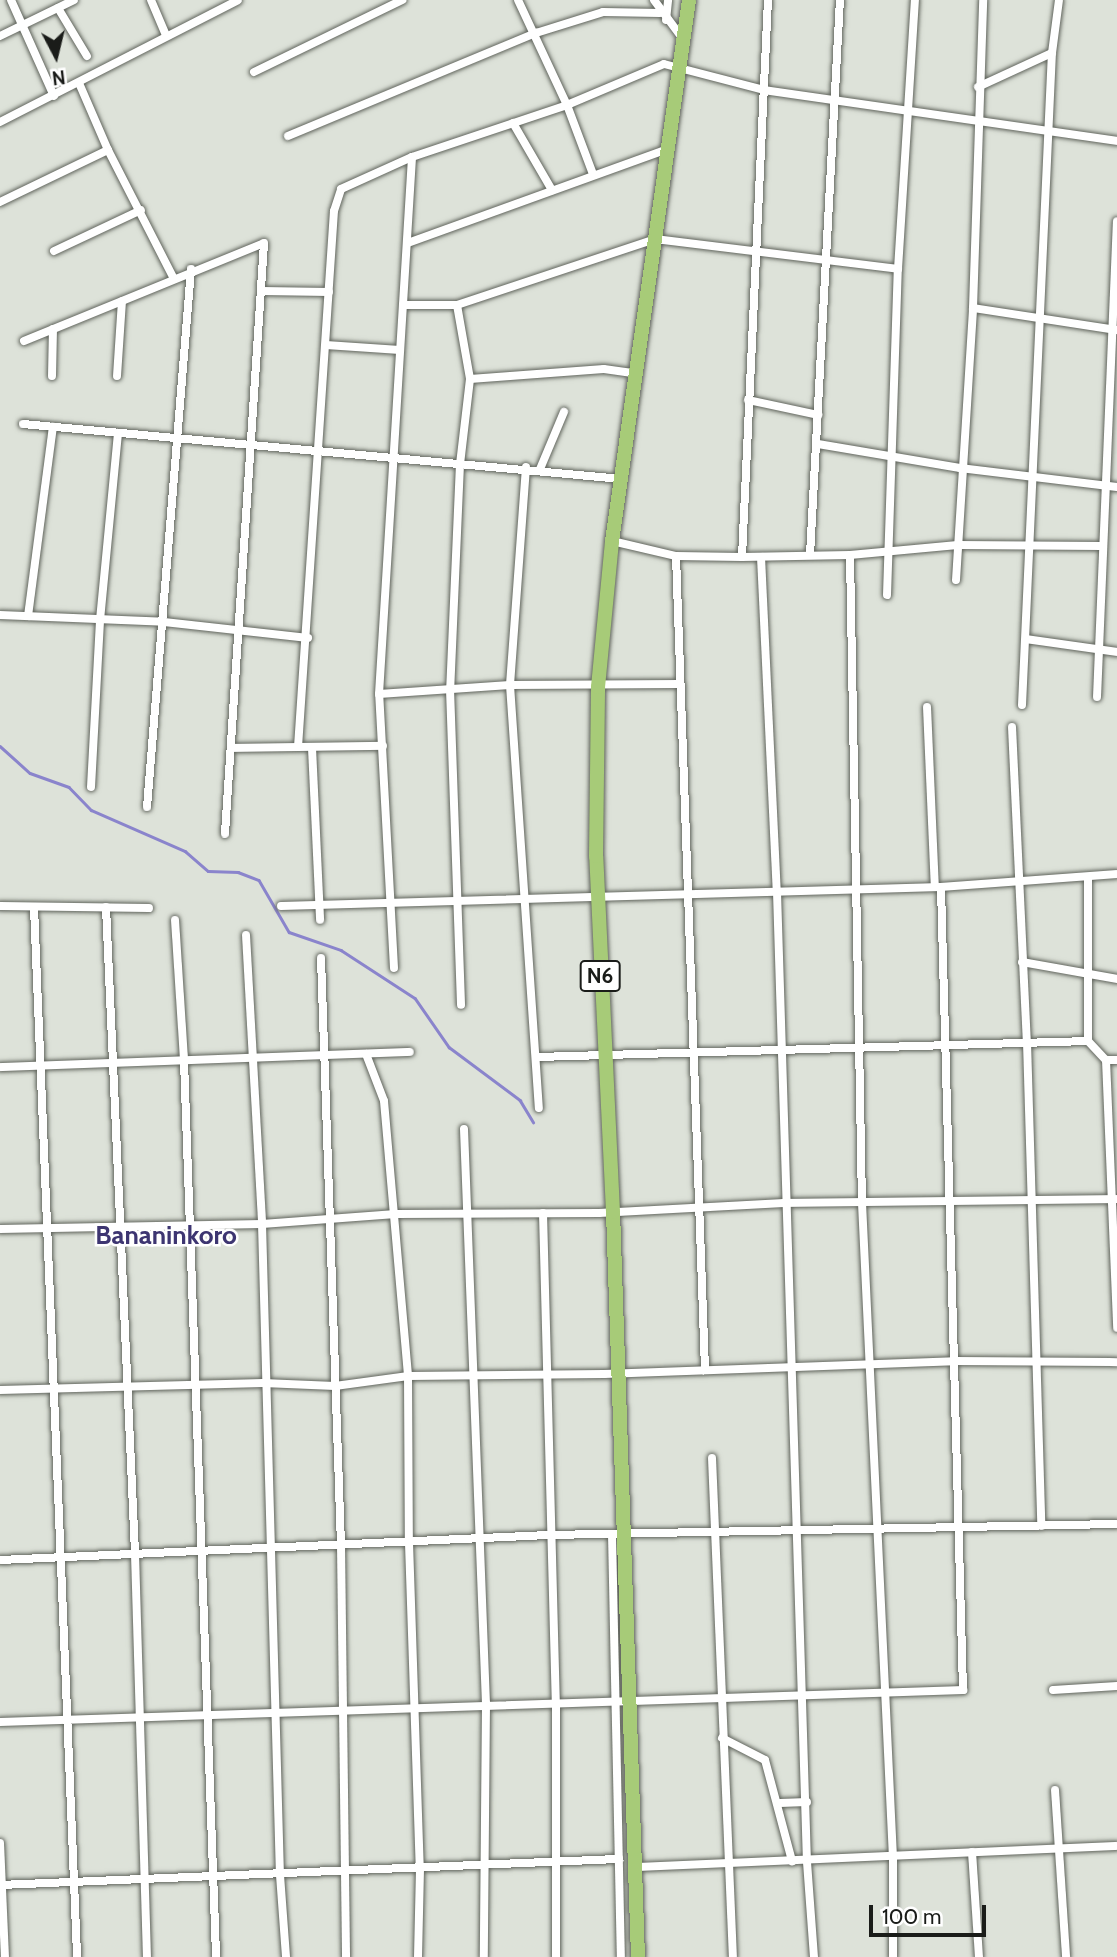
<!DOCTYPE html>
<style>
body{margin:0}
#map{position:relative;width:1117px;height:1957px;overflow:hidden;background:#dde2d9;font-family:Cabin,sans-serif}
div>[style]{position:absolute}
.stream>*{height:2.5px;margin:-1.25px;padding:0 1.25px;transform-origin:1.25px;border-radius:1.25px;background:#8a84cc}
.roads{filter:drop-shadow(0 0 2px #60645c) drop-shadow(0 0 2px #60645c)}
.minor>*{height:8px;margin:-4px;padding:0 4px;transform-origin:4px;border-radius:4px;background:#fff}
.trunk>*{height:14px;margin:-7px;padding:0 7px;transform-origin:7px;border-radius:7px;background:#a7cb78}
span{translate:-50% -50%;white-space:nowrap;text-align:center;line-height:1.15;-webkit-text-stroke:5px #fff;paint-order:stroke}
.shield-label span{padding:2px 5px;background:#fff;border:2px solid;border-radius:5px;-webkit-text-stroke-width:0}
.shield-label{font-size:21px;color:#1a1c19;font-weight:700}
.quarter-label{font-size:26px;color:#3d3571;font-weight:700}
.north{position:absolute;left:21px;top:21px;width:70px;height:70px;-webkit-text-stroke:5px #fff;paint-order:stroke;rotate:173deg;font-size:19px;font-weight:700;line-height:28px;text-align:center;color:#1a1c19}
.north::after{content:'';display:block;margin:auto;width:24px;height:32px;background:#1a1c19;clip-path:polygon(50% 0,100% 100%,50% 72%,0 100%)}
.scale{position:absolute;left:869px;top:1905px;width:117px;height:32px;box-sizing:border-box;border:4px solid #1a1c19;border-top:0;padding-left:9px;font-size:21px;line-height:24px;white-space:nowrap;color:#1a1c19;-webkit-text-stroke:5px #fff;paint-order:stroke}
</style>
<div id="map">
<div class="stream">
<div style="left:0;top:746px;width:40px;rotate:42deg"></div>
<div style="left:30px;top:773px;width:41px;rotate:19.7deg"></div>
<div style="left:69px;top:787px;width:32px;rotate:46deg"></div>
<div style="left:91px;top:810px;width:103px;rotate:23.6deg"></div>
<div style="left:185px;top:851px;width:30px;rotate:41deg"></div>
<div style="left:208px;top:871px;width:30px;rotate:2deg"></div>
<div style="left:238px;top:872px;width:22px;rotate:21deg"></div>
<div style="left:259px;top:880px;width:60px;rotate:60deg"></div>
<div style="left:289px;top:932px;width:55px;rotate:19.1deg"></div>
<div style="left:341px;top:950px;width:88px;rotate:33deg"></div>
<div style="left:415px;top:998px;width:60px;rotate:55.2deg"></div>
<div style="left:449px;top:1047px;width:89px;rotate:36.7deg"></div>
<div style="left:520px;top:1100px;width:26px;rotate:59deg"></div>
</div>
<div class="roads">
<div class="minor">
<div style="left:11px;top:0;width:105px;rotate:65.9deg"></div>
<div style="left:151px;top:0;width:39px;rotate:67deg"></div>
<div style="left:518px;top:0;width:116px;rotate:65deg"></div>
<div style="left:567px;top:105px;width:74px;rotate:69.4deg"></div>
<div style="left:654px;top:0;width:49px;rotate:53.4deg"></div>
<div style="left:58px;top:8px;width:56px;rotate:58.9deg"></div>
<div style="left:666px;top:20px;width:20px;rotate:-84deg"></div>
<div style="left:0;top:36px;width:82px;rotate:-25.9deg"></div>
<div style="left:254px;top:72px;width:165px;rotate:-25.9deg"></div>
<div style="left:79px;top:83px;width:73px;rotate:66.6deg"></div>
<div style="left:108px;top:150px;width:143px;rotate:62.9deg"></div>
<div style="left:978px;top:87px;width:81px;rotate:-24.7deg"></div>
<div style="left:0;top:122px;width:267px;rotate:-27.1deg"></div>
<div style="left:513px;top:123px;width:78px;rotate:59.8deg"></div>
<div style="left:288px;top:136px;width:269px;rotate:-22.6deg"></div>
<div style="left:536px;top:33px;width:70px;rotate:-17.4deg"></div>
<div style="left:603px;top:12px;width:57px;rotate:1deg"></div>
<div style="left:0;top:202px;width:120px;rotate:-25.7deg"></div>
<div style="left:408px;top:243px;width:276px;rotate:-19.9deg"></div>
<div style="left:54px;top:251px;width:96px;rotate:-25.2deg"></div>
<div style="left:262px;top:291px;width:67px;rotate:0.9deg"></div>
<div style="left:403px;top:305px;width:54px"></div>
<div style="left:457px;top:305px;width:209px;rotate:-18.4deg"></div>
<div style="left:655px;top:239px;width:245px;rotate:7deg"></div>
<div style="left:457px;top:305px;width:75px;rotate:80deg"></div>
<div style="left:470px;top:379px;width:86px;rotate:96.7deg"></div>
<div style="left:460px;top:464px;width:225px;rotate:92.5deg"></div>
<div style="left:450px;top:689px;width:316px;rotate:88deg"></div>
<div style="left:973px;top:308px;width:146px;rotate:8.7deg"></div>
<div style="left:24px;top:341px;width:259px;rotate:-22.2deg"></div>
<div style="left:264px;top:243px;width:592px;rotate:93.78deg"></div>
<div style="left:326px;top:345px;width:74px;rotate:3.9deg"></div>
<div style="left:52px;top:376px;width:47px;rotate:-88.8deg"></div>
<div style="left:117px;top:376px;width:75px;rotate:-86.2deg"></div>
<div style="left:470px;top:379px;width:134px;rotate:-4.3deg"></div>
<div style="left:604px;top:369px;width:34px;rotate:8deg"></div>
<div style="left:748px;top:400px;width:72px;rotate:12.1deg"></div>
<div style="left:23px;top:424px;width:602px;rotate:5.25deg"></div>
<div style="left:818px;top:444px;width:144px;rotate:9.6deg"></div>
<div style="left:960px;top:468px;width:158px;rotate:6.9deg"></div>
<div style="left:526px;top:467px;width:219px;rotate:94.2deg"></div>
<div style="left:510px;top:685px;width:424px;rotate:86.1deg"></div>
<div style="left:540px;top:469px;width:62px;rotate:-67.2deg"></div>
<div style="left:612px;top:541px;width:66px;rotate:13.2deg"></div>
<div style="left:676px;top:556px;width:66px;rotate:0.9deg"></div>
<div style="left:742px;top:557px;width:108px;rotate:-1.1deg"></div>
<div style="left:850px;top:555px;width:108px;rotate:-5.3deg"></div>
<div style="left:958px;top:545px;width:144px;rotate:0.4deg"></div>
<div style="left:810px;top:555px;width:556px;rotate:-86.91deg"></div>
<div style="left:850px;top:555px;width:648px;rotate:88.94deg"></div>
<div style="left:862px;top:1203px;width:655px;rotate:87.29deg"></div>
<div style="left:893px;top:1857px;width:100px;rotate:90deg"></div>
<div style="left:676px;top:556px;width:815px;rotate:87.96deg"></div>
<div style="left:742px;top:557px;width:558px;rotate:-87.33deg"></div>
<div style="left:761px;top:557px;width:335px;rotate:87.3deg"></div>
<div style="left:777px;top:892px;width:970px;rotate:88.23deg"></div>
<div style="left:807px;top:1862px;width:95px;rotate:85.8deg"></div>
<div style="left:956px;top:580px;width:273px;rotate:-86.4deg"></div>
<div style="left:973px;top:308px;width:308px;rotate:-88.1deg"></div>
<div style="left:887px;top:595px;width:326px;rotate:-88.1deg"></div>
<div style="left:898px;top:269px;width:270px;rotate:-86.4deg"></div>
<div style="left:0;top:615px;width:164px;rotate:2.4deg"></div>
<div style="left:164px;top:622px;width:145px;rotate:6.3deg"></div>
<div style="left:28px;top:616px;width:191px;rotate:-82.5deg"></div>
<div style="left:1026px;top:639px;width:92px;rotate:8.1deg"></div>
<div style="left:379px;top:694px;width:131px;rotate:-3.9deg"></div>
<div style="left:510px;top:685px;width:170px;rotate:-0.3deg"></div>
<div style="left:1097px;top:697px;width:476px;rotate:-87.6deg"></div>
<div style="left:1022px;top:705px;width:653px;rotate:-87.37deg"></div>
<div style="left:1052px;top:53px;width:53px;rotate:-82.5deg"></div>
<div style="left:927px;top:707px;width:180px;rotate:87.5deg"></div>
<div style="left:1012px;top:727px;width:315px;rotate:87.3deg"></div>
<div style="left:1027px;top:1042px;width:484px;rotate:88.3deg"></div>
<div style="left:298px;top:747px;width:537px;rotate:-86.16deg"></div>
<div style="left:334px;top:211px;width:23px;rotate:-72deg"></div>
<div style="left:341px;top:189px;width:78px;rotate:-24.3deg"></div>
<div style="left:412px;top:157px;width:163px;rotate:-18.5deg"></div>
<div style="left:567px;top:105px;width:105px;rotate:-22.9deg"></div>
<div style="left:664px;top:64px;width:103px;rotate:14.6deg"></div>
<div style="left:764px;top:90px;width:357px;rotate:8.2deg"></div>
<div style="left:231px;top:748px;width:152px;rotate:-0.8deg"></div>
<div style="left:312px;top:748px;width:172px;rotate:87.3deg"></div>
<div style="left:91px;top:787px;width:167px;rotate:-86.9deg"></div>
<div style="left:100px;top:620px;width:188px;rotate:-84.5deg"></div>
<div style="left:147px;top:807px;width:540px;rotate:-85.32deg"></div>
<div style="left:1088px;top:877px;width:164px;rotate:90deg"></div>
<div style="left:1088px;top:1041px;width:26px;rotate:47deg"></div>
<div style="left:1106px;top:1060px;width:11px"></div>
<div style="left:0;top:906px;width:149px;rotate:0.8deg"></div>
<div style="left:281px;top:906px;width:660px;rotate:-1.65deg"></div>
<div style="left:941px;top:887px;width:176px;rotate:-4.2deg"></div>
<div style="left:34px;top:907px;width:1051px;rotate:87.65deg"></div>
<div style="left:106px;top:907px;width:648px;rotate:87.43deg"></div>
<div style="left:135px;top:1554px;width:403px;rotate:88.3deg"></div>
<div style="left:175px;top:920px;width:141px;rotate:86.3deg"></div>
<div style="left:184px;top:1061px;width:897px;rotate:87.95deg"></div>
<div style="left:246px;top:935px;width:289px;rotate:86.8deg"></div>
<div style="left:262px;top:1224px;width:651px;rotate:88.42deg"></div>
<div style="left:280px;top:1875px;width:82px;rotate:85.8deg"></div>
<div style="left:321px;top:958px;width:587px;rotate:88.05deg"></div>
<div style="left:341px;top:1545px;width:412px;rotate:89.3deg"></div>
<div style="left:1022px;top:962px;width:97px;rotate:10.1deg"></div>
<div style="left:394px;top:968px;width:274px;rotate:-93.1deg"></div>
<div style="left:379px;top:694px;width:538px;rotate:-86.48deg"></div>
<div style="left:366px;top:1054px;width:50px;rotate:69deg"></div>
<div style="left:384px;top:1101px;width:276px;rotate:85deg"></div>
<div style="left:408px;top:1376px;width:167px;rotate:89.7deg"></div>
<div style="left:409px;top:1543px;width:326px;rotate:88.1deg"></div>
<div style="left:420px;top:1869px;width:88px;rotate:91.3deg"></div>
<div style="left:537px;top:1057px;width:551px;rotate:-1.66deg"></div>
<div style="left:1106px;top:1060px;width:268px;rotate:87.6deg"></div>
<div style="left:0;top:1067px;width:410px;rotate:-2.1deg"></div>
<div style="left:464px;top:1129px;width:574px;rotate:87.81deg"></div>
<div style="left:486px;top:1703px;width:254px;rotate:90.5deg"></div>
<div style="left:543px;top:1213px;width:490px;rotate:88.5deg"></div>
<div style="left:556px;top:1703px;width:254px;rotate:90deg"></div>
<div style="left:0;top:1229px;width:262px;rotate:-1.1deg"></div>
<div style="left:262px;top:1224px;width:134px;rotate:-4.3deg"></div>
<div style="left:396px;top:1214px;width:203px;rotate:-0.3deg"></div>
<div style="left:599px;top:1213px;width:185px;rotate:-3.1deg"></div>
<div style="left:784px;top:1203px;width:333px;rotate:-0.7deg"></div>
<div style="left:0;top:1390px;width:263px;rotate:-1.5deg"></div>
<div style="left:263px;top:1383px;width:72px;rotate:2.4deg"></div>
<div style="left:335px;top:1386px;width:74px;rotate:-7.8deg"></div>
<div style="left:408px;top:1376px;width:196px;rotate:-0.6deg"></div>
<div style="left:604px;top:1374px;width:350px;rotate:-2.1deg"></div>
<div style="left:954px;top:1361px;width:163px;rotate:0.4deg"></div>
<div style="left:712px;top:1458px;width:499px;rotate:87.6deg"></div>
<div style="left:612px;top:1534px;width:423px;rotate:88.8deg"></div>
<div style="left:0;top:1560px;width:550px;rotate:-2.61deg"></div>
<div style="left:549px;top:1535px;width:568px;rotate:-1.11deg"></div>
<div style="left:1053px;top:1690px;width:64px;rotate:-3.6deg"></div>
<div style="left:0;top:1722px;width:964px;rotate:-1.9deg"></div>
<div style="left:963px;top:1690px;width:803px;rotate:-91.57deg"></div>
<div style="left:722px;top:1738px;width:48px;rotate:27.1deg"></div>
<div style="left:765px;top:1760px;width:105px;rotate:75deg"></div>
<div style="left:1055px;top:1790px;width:167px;rotate:86.2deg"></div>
<div style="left:780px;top:1803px;width:27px;rotate:-2deg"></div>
<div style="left:0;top:1843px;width:114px;rotate:87.5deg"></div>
<div style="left:972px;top:1852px;width:105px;rotate:86.2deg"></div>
<div style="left:636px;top:1867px;width:481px;rotate:-2.5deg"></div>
<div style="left:0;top:1885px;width:620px;rotate:-2.41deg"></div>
</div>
<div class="trunk">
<div style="left:638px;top:1957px;width:745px;rotate:-91.92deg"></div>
<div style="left:613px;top:1212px;width:356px;rotate:-92.7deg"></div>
<div style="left:596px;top:856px;width:169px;rotate:-89.3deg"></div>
<div style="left:598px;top:687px;width:147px;rotate:-84.5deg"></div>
<div style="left:612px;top:541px;width:546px;rotate:-81.9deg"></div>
</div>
</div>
<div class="shield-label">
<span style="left:600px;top:976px">N6</span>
</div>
<div class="quarter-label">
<span style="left:166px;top:1236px">Bananinkoro</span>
</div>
<div class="north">N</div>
<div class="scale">100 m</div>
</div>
